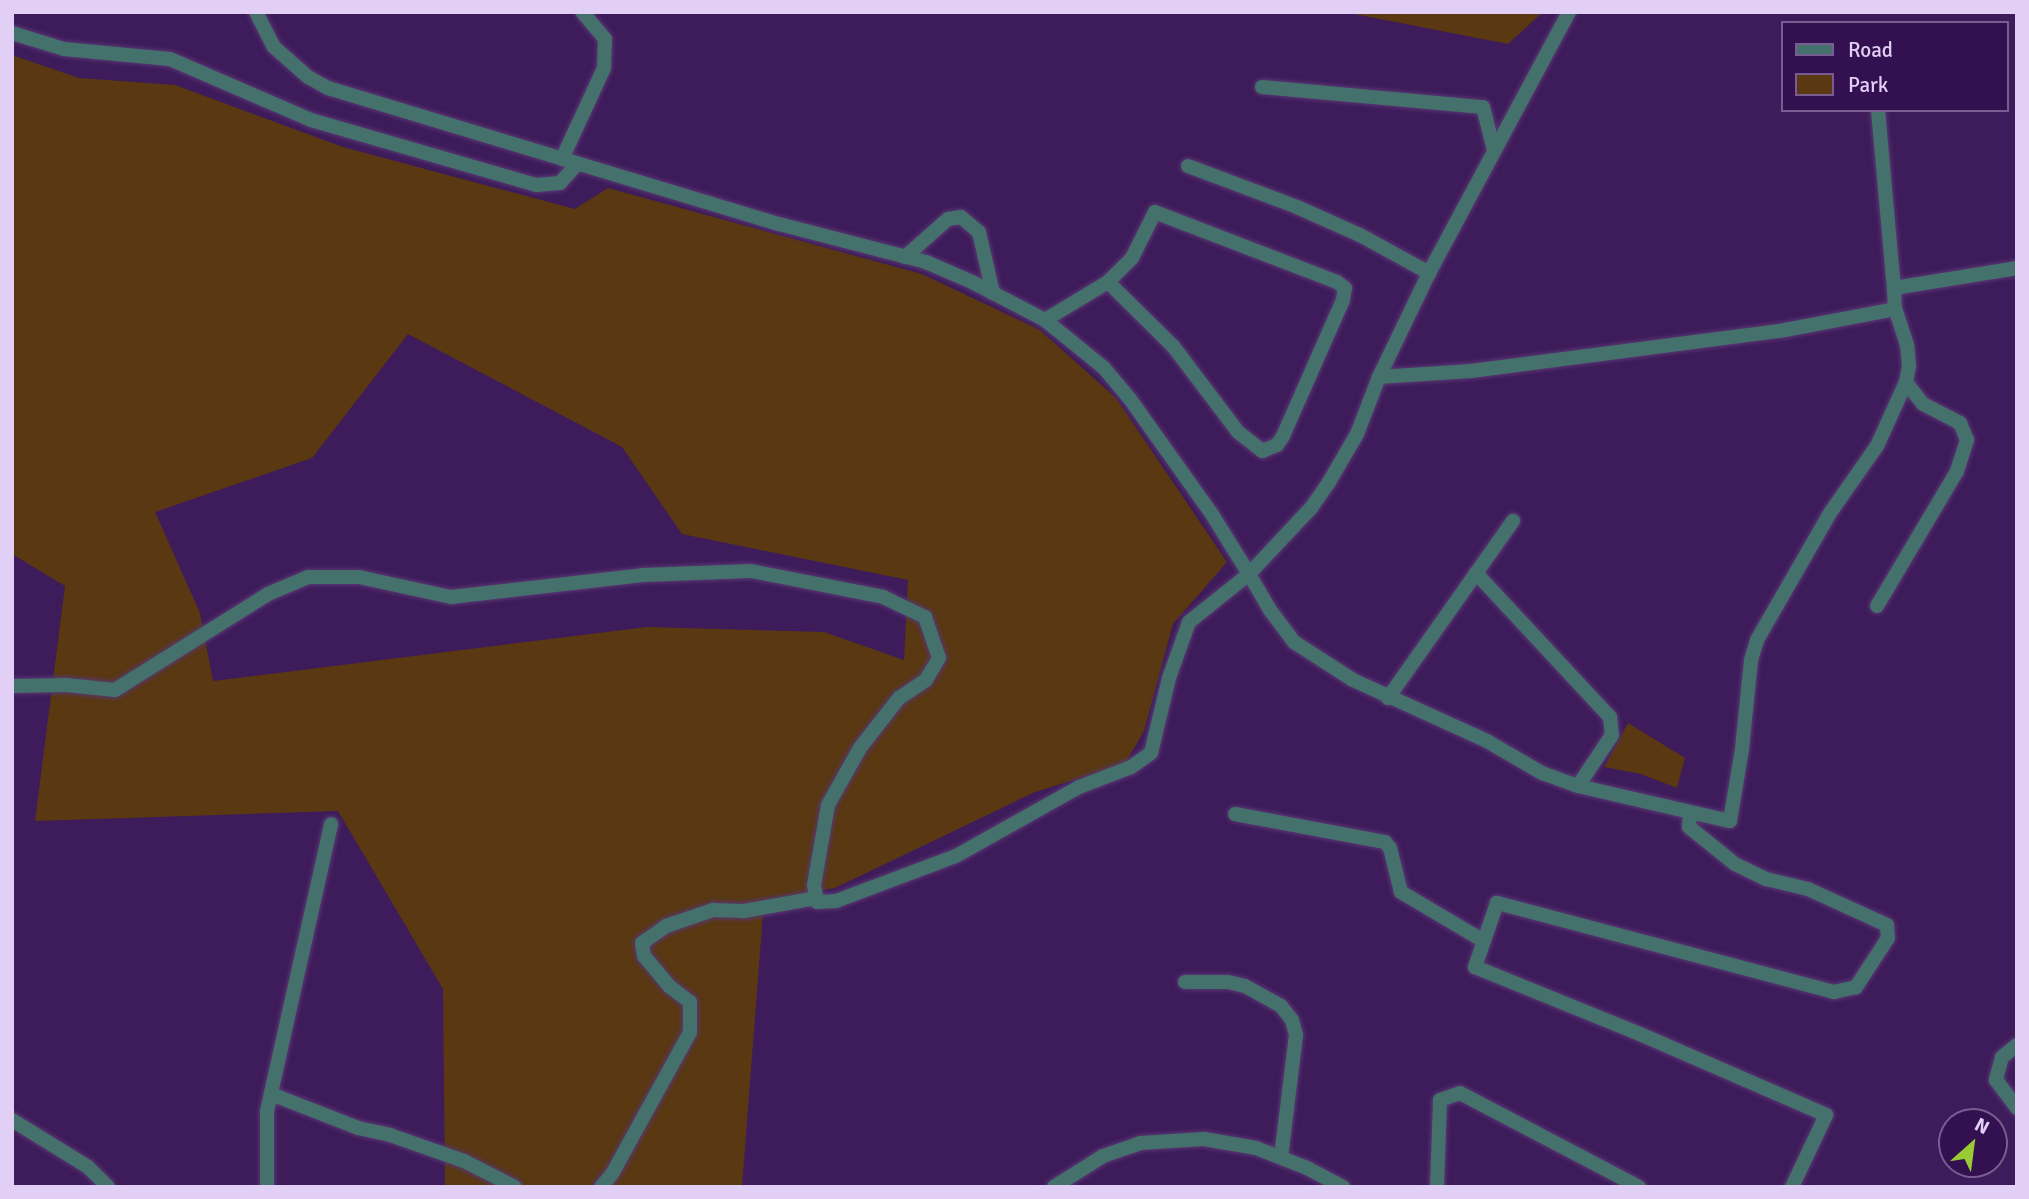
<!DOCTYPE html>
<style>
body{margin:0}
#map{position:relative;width:2029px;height:1199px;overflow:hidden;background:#3e1b5a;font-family:Signika,sans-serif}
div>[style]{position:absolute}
.green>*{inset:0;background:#593812}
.roads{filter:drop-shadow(0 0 2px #583873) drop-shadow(0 0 2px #583873)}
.service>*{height:14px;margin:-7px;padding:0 7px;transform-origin:7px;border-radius:7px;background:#45716c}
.minor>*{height:14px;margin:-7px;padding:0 7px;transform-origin:7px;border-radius:7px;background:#45716c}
.tertiary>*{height:14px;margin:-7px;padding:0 7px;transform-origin:7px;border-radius:7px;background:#45716c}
span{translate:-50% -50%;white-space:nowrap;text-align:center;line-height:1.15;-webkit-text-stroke:5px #33104f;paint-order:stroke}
.frame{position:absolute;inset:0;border:14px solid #e1cff5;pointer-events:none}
.legend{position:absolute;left:1781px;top:21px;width:228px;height:91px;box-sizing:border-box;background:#33104f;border:2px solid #795c91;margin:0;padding:9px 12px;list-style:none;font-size:21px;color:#e1cff5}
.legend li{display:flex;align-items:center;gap:14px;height:35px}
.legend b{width:35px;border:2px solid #795c91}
.north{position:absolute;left:1938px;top:1108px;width:70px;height:70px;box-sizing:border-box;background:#33104f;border:2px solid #795c91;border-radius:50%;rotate:28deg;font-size:19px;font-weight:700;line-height:28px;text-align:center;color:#e1cff5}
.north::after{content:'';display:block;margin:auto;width:24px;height:32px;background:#9acb34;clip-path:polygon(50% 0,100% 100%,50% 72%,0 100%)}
</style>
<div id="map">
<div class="green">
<div style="clip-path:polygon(1344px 12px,1543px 12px,1508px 44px)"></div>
<div style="clip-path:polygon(evenodd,12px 55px,79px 78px,175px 85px,343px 147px,575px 209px,608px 188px,922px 274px,1040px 330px,1116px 398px,1227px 562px,1173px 624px,1144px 731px,1125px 764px,1035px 792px,835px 888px,764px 900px,742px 1187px,445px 1187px,443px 989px,338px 811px,35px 821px,65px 586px,12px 554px,12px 55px,408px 334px,622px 447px,682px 534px,908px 580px,904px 660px,824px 632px,647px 627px,213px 681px,200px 613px,155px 512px,312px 458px,408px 334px)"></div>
<div style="clip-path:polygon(1628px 723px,1685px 758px,1677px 788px,1641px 774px,1604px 767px)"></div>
</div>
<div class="roads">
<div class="service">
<div style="left:1878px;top:110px;width:179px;rotate:84.9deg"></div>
<div style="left:562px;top:159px;width:100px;rotate:-65.2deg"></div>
<div style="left:604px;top:68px;width:29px;rotate:-88deg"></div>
<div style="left:605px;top:39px;width:35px;rotate:-130deg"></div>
<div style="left:1188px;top:166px;width:116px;rotate:20.6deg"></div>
<div style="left:1297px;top:207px;width:69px;rotate:24deg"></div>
<div style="left:1360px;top:235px;width:79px;rotate:28.8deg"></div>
<div style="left:905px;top:257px;width:57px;rotate:-41.5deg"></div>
<div style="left:948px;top:219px;width:13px;rotate:-9deg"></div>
<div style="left:961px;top:217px;width:23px;rotate:40deg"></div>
<div style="left:979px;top:232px;width:63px;rotate:77.1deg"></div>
<div style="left:1045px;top:320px;width:74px;rotate:-31.1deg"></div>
<div style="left:1108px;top:282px;width:91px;rotate:44.6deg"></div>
<div style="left:1173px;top:346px;width:108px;rotate:52.9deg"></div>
<div style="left:1238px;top:432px;width:31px;rotate:38deg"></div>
<div style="left:1262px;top:451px;width:16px;rotate:-22deg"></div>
<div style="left:1277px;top:445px;width:11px;rotate:-56deg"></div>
<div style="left:1283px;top:436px;width:149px;rotate:-66.2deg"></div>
<div style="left:1343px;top:300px;width:12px;rotate:-81deg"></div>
<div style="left:1345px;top:288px;width:10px;rotate:-143deg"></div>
<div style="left:1337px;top:282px;width:195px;rotate:-159deg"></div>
<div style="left:1155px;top:212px;width:51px;rotate:116.6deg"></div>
<div style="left:1132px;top:258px;width:34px;rotate:135deg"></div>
<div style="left:1877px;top:606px;width:157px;rotate:-59.3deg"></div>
<div style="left:1957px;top:471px;width:33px;rotate:-72deg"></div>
<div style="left:1967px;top:440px;width:18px;rotate:-112deg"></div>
<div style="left:1960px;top:423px;width:42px;rotate:-152.8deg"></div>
<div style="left:1923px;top:404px;width:28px;rotate:-128deg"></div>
<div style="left:271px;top:1094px;width:93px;rotate:21.3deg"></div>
<div style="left:358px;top:1128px;width:33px;rotate:12deg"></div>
<div style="left:390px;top:1135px;width:78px;rotate:19.4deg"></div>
<div style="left:464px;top:1161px;width:57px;rotate:27deg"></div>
<div style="left:601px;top:1187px;width:17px;rotate:-50deg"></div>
<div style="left:612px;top:1174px;width:162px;rotate:-61.2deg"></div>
<div style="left:690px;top:1032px;width:30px;rotate:-90deg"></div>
<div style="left:690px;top:1002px;width:25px;rotate:-143deg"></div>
<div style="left:670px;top:987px;width:40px;rotate:-130deg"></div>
<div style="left:644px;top:956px;width:13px;rotate:-99deg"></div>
<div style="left:642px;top:943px;width:29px;rotate:-35deg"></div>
<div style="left:666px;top:926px;width:50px;rotate:-18.8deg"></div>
<div style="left:713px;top:910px;width:31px;rotate:2deg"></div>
<div style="left:744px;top:911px;width:73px;rotate:-10.2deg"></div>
</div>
<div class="minor">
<div style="left:12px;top:33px;width:54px;rotate:17.1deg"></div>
<div style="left:64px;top:49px;width:106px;rotate:5.4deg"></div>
<div style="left:170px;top:59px;width:154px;rotate:23.4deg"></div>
<div style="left:311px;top:120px;width:234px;rotate:16.1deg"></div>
<div style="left:536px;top:185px;width:24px;rotate:-5deg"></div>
<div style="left:560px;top:183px;width:25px;rotate:-48deg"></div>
<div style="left:1262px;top:87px;width:222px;rotate:5.2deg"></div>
<div style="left:1483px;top:107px;width:44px;rotate:75.7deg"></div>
<div style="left:1379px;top:377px;width:92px;rotate:-3.7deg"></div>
<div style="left:1471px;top:371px;width:317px;rotate:-7.4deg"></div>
<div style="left:1785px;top:330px;width:112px;rotate:-10.8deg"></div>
<div style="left:1895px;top:309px;width:21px;rotate:-93deg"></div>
<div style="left:1894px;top:288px;width:125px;rotate:-9.2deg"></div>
<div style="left:1476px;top:573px;width:197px;rotate:47.1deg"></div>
<div style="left:1610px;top:717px;width:18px;rotate:84deg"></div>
<div style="left:1612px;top:735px;width:61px;rotate:123.7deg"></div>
<div style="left:12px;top:686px;width:54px;rotate:-1.1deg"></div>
<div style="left:66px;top:685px;width:49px;rotate:5.8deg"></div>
<div style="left:115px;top:690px;width:181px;rotate:-32.1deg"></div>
<div style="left:268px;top:594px;width:43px;rotate:-23deg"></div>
<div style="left:308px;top:577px;width:51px"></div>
<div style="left:359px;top:577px;width:94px;rotate:12.3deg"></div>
<div style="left:451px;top:597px;width:193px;rotate:-6.5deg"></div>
<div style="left:643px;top:575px;width:108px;rotate:-2.1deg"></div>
<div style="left:751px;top:571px;width:135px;rotate:11.1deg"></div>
<div style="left:883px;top:597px;width:47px;rotate:25.5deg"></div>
<div style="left:925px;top:617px;width:43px;rotate:71.1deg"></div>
<div style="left:939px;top:658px;width:26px;rotate:121deg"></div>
<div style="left:926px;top:680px;width:32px;rotate:146deg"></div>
<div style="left:899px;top:698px;width:63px;rotate:128deg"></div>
<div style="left:860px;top:748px;width:65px;rotate:119.3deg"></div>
<div style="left:828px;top:805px;width:81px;rotate:99.9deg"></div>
<div style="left:814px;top:885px;width:17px;rotate:80deg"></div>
<div style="left:817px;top:902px;width:19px;rotate:-3deg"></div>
<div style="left:836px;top:901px;width:128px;rotate:-20.6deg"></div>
<div style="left:956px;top:856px;width:141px;rotate:-29.3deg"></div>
<div style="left:1079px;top:787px;width:56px;rotate:-21deg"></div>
<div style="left:1131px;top:767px;width:24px;rotate:-35deg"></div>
<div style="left:1151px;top:753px;width:77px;rotate:-76.5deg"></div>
<div style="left:1169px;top:678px;width:59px;rotate:-70.3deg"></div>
<div style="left:1189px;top:622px;width:77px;rotate:-38.7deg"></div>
<div style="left:1249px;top:574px;width:42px;rotate:59.7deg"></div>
<div style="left:1270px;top:610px;width:40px;rotate:53deg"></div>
<div style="left:1294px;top:642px;width:70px;rotate:32.8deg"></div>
<div style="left:1353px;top:680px;width:147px;rotate:24.5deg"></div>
<div style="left:1487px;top:741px;width:64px;rotate:30.2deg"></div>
<div style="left:1542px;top:773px;width:38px;rotate:20deg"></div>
<div style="left:1578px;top:786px;width:156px;rotate:13deg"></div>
<div style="left:1730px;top:821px;width:73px;rotate:-80.5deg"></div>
<div style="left:1742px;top:749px;width:89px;rotate:-84.2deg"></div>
<div style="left:1751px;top:660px;width:21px;rotate:-73deg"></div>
<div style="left:1757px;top:640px;width:146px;rotate:-60.1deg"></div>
<div style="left:1830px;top:513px;width:82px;rotate:-55deg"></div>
<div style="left:1877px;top:446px;width:70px;rotate:-65.6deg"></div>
<div style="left:1906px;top:382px;width:16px;rotate:-79deg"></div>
<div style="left:1909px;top:366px;width:21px;rotate:-95deg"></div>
<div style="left:1907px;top:345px;width:38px;rotate:-108deg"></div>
<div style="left:1388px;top:698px;width:217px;rotate:-54.8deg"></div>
<div style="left:1690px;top:813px;width:14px;rotate:94deg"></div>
<div style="left:1689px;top:827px;width:59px;rotate:38.8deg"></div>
<div style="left:1735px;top:864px;width:34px;rotate:26deg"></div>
<div style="left:1766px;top:879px;width:43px;rotate:13.4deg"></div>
<div style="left:1808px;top:889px;width:87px;rotate:24.5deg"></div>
<div style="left:1887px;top:925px;width:13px;rotate:86deg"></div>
<div style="left:1888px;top:938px;width:59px;rotate:123.1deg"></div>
<div style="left:1856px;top:987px;width:23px;rotate:167deg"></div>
<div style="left:1834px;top:992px;width:349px;rotate:-165.2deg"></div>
<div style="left:1497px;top:903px;width:68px;rotate:109deg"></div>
<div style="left:1475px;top:967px;width:178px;rotate:22.1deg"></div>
<div style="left:1640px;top:1034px;width:203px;rotate:23.5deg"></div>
<div style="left:1826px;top:1115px;width:80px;rotate:115.3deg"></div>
<div style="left:1235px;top:814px;width:153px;rotate:10.6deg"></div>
<div style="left:1385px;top:842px;width:8px;rotate:50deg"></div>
<div style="left:1390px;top:848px;width:45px;rotate:76deg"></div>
<div style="left:1401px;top:892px;width:96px;rotate:30.6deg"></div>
<div style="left:1185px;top:982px;width:43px"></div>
<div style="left:1228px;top:982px;width:17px;rotate:13deg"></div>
<div style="left:1245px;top:986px;width:41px;rotate:29.1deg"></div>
<div style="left:1281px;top:1006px;width:18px;rotate:52deg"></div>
<div style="left:1292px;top:1020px;width:16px;rotate:75deg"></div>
<div style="left:1296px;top:1035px;width:123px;rotate:97deg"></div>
<div style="left:2017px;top:1045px;width:19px;rotate:141deg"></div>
<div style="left:2002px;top:1057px;width:24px;rotate:105deg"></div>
<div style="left:1996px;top:1080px;width:35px;rotate:53deg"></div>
<div style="left:12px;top:1120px;width:89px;rotate:31.7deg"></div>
<div style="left:88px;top:1167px;width:28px;rotate:45deg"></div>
<div style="left:267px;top:1187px;width:76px;rotate:-90deg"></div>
<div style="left:267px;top:1111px;width:294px;rotate:-77.4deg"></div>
<div style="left:1054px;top:1187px;width:58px;rotate:-32.3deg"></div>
<div style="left:1103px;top:1156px;width:39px;rotate:-19deg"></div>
<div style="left:1140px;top:1143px;width:64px;rotate:-3.6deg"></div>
<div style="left:1204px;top:1139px;width:53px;rotate:9.8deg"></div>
<div style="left:1256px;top:1148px;width:55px;rotate:21.4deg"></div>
<div style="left:1307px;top:1168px;width:41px;rotate:27.8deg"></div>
<div style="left:1437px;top:1187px;width:87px;rotate:-88deg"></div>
<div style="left:1440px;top:1100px;width:21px;rotate:-19deg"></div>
<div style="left:1460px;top:1093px;width:202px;rotate:27.7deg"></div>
</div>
<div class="tertiary">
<div style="left:256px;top:12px;width:39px;rotate:63deg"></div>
<div style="left:274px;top:47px;width:45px;rotate:41.4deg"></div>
<div style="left:308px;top:77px;width:23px;rotate:29deg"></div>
<div style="left:328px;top:88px;width:471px;rotate:16.8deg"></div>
<div style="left:779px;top:224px;width:152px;rotate:14.5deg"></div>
<div style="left:926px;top:262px;width:50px;rotate:23.5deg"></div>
<div style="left:972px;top:282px;width:82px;rotate:27.5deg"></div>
<div style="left:1045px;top:320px;width:76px;rotate:39.1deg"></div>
<div style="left:1104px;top:368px;width:40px;rotate:50deg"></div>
<div style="left:1130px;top:399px;width:143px;rotate:54.6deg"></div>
<div style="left:1213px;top:516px;width:68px;rotate:58.2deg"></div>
<div style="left:1249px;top:574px;width:91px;rotate:-46.8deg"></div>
<div style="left:1311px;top:508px;width:32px;rotate:-55deg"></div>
<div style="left:1329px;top:482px;width:56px;rotate:-59.7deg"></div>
<div style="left:1357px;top:434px;width:61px;rotate:-68.9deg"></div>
<div style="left:1379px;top:377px;width:115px;rotate:-64.3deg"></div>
<div style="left:1429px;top:273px;width:296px;rotate:-61.8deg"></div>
</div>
</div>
<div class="frame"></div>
<ul class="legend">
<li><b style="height:9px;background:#45716c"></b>Road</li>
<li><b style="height:19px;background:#593812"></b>Park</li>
</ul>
<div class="north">N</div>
</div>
